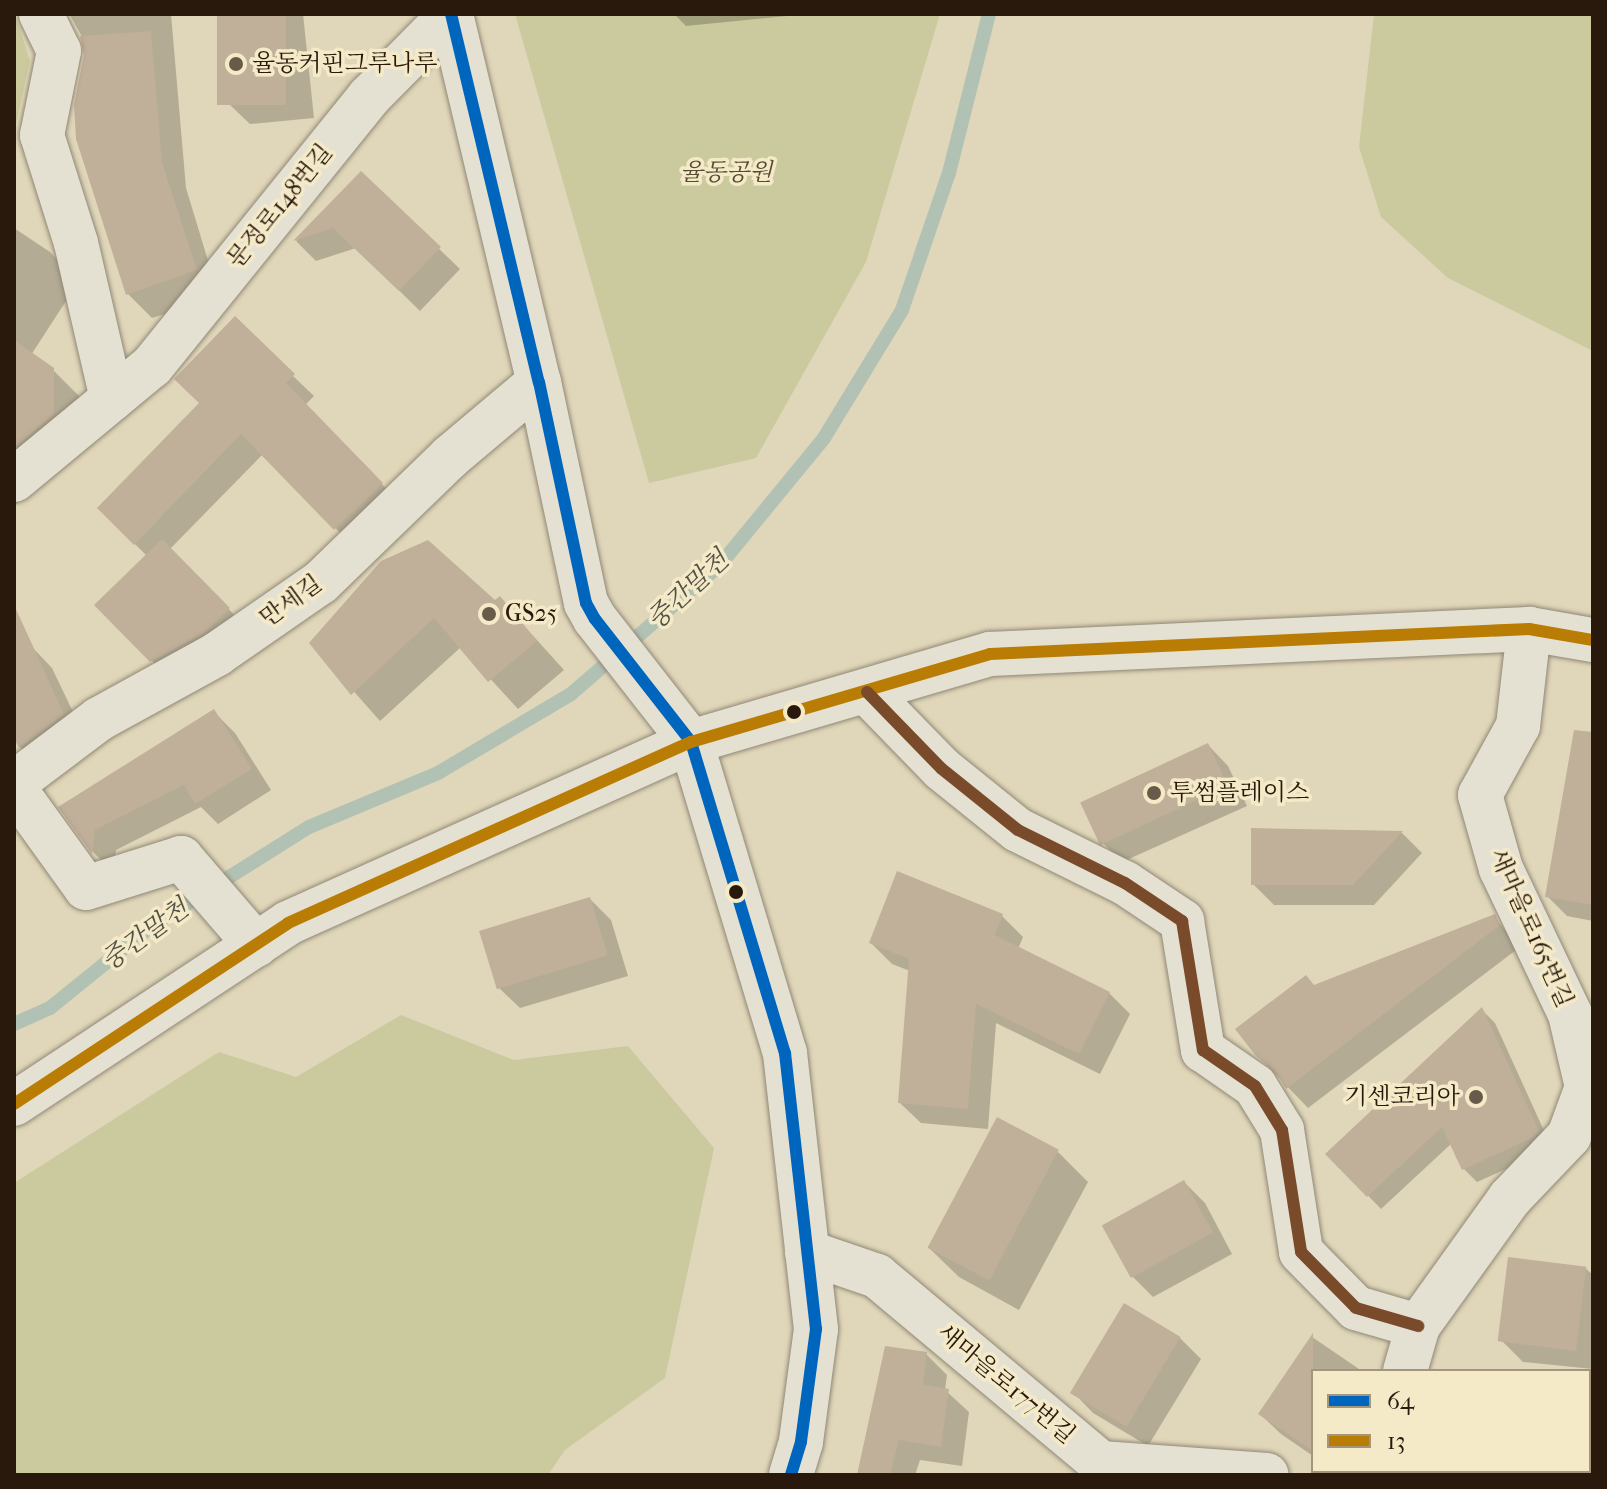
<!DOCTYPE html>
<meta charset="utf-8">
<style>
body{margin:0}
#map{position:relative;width:1607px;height:1489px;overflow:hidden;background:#e0d6b9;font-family:"IM FELL French Canon","Noto Serif KR",serif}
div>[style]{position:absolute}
.green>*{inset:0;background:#cbca9e}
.shadow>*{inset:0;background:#0003;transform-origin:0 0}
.stream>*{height:14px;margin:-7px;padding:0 7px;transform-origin:7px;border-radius:7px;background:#b1c2b4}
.building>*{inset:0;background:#c0af99;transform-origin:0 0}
.roads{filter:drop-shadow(0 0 2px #908876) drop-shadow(0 0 2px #908876)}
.minor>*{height:44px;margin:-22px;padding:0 22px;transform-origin:22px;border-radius:22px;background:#e5e1d2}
.bus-1>*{height:12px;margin:-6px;padding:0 6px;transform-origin:6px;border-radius:6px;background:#0065bd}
.bus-2>*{height:12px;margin:-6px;padding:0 6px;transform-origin:6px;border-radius:6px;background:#b97c04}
.bus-3>*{height:12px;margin:-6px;padding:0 6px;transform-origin:6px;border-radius:6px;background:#7a4b2a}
.dots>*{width:22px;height:22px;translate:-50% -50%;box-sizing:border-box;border:4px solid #f5eac8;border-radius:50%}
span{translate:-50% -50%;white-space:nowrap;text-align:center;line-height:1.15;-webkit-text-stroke:7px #f5eac8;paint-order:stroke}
.poi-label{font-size:24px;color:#29190d}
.left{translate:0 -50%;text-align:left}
.right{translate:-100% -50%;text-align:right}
.park-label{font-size:24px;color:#544b32;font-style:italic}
.street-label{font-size:24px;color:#29190d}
.water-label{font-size:26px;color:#525147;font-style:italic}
.frame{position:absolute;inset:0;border:16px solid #29190d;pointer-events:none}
.legend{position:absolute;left:1311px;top:1369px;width:280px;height:104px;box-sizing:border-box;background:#f5eac8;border:2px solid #a3967d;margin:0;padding:10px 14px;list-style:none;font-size:24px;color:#29190d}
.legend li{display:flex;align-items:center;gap:16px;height:40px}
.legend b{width:40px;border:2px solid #a3967d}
</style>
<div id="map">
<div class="green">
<div style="clip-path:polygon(15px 14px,30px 61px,14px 133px,14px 14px)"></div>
<div style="clip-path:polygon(515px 14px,940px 14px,866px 262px,756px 458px,649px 483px)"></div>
<div style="clip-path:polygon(1374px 14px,1593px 14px,1593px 351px,1448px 278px,1381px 217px,1359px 147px)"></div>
<div style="clip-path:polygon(401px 1015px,514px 1060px,628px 1046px,714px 1148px,665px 1378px,565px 1450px,548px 1475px,14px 1475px,14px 1183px,219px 1052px,296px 1077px)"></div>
</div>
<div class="shadow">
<div style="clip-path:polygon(62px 14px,171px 14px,186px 188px,219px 297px,152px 318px,128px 294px,84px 40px,70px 15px)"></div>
<div style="clip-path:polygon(219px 14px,303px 14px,314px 118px,250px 124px,229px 104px)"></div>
<div style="clip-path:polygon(674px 14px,807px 14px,686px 26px)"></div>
<div style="clip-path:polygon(361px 174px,460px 269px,420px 311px,356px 248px,316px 261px,296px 241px)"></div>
<div style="clip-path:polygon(14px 228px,50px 252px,79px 281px,31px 355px,53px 370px,83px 400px,14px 508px)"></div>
<div style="clip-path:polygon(293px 376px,314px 396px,305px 405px,402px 505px,356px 549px,263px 454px,170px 549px,249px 630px,173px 682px,97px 605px,147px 556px,99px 508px)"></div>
<div style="clip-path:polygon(500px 599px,564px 670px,518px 709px,461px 647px,380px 721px,311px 643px,495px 603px)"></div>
<div style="clip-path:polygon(31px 646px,52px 668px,84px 735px,41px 767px,20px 747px,14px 733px,14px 648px)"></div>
<div style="clip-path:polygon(214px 712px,235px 733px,271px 790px,218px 824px,201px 807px,116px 850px,113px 872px,94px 853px,61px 807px)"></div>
<div style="clip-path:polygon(1208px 745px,1228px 766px,1247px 806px,1122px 862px,1101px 841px,1083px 802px)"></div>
<div style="clip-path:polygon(1593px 768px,1593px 921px,1567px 916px,1547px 896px)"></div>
<div style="clip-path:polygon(1253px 830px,1402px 833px,1422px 853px,1374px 905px,1274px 905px,1253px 884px)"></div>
<div style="clip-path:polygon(590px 899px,611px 920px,628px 976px,520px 1008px,499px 988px)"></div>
<div style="clip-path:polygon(1002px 916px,1023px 937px,1018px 949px,1109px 993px,1130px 1014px,1100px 1074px,996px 1023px,988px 1129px,921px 1123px,900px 1103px,910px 971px,892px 964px,871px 943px)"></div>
<div style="clip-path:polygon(1494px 917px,1520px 947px,1308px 1108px,1257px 1055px,1315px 986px)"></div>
<div style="clip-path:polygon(1482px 1010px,1495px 1023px,1551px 1146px,1546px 1151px,1477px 1182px,1464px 1169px,1452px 1143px,1381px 1209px,1328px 1154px)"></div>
<div style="clip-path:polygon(1058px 1152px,1088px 1182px,1019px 1310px,959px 1277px,928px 1247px)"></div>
<div style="clip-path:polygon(1184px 1182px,1205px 1203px,1232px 1254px,1153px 1297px,1133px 1277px)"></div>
<div style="clip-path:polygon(1585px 1268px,1593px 1275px,1593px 1369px,1523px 1362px,1502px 1341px)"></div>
<div style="clip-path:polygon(1312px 1337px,1362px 1371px,1313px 1371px,1313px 1456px,1281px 1434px,1260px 1414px)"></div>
<div style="clip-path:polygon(1180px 1338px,1201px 1359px,1148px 1446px,1093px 1413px,1073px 1392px)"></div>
<div style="clip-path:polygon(926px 1354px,947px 1375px,945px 1390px,969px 1412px,962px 1466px,920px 1460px,915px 1475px,859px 1475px)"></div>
<div style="clip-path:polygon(1589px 1443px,1593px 1447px,1589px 1462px)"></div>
<div style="left:1505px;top:1471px;width:78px;height:6px"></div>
</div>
<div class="stream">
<div style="left:14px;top:1024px;width:39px;rotate:-24deg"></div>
<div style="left:50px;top:1008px;width:129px;rotate:-39deg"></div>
<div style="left:150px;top:927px;width:188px;rotate:-32.2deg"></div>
<div style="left:309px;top:827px;width:140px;rotate:-22.7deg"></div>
<div style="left:438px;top:773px;width:155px;rotate:-30.7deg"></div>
<div style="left:571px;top:694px;width:196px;rotate:-40.9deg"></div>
<div style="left:719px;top:566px;width:166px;rotate:-50.6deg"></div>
<div style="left:824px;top:438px;width:150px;rotate:-58.6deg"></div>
<div style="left:902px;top:310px;width:145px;rotate:-71.1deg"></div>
<div style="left:949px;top:173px;width:164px;rotate:-75.9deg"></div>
</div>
<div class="building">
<div style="left:217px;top:14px;width:69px;height:91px"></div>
<div style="clip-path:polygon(151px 31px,162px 162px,197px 270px,126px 295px,76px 139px,74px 105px,84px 55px,80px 36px)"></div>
<div style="clip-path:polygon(361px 171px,441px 247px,399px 291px,333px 228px,293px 241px)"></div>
<div style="clip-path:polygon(235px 316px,295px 374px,286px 383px,383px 483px,334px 530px,241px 434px,134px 545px,97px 508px,199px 403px,174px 379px)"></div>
<div style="clip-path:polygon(14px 340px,54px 368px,54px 414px,14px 448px)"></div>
<div style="clip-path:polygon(162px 539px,230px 608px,204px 633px,150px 662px,94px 605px)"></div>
<div style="clip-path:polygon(428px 540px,495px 600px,500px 596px,537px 641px,488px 682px,434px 618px,351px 695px,309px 643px,381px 561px)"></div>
<div style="clip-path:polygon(14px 605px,64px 714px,19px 748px,14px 738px)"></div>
<div style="clip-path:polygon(214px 709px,252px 769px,195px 804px,184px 785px,95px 830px,92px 854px,58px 807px)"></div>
<div style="clip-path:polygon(1574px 730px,1593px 732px,1593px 905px,1545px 897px)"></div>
<div style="left:1208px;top:743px;width:47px;height:141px;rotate:65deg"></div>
<div style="clip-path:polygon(1251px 828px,1403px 831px,1353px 885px,1251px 885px)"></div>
<div style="clip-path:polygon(897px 871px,1003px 914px,995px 935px,1110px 992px,1079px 1054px,976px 1004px,968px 1109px,898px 1103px,909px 959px,869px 943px)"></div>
<div style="left:590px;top:897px;width:61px;height:116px;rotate:73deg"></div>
<div style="clip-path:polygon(1495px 914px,1500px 925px,1286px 1089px,1276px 1072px,1256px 1056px,1235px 1029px,1306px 975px,1314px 985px)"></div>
<div style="clip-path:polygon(1482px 1007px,1539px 1131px,1532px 1138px,1462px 1170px,1442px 1127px,1367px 1197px,1325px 1154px)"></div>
<div style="left:997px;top:1117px;width:70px;height:148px;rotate:28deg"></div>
<div style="left:1184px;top:1180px;width:60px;height:94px;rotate:61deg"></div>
<div style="left:1508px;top:1257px;width:79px;height:85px;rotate:7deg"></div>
<div style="left:1124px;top:1303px;width:66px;height:105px;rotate:31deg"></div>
<div style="clip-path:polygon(1313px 1333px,1313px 1451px,1258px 1414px)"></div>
<div style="clip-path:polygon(885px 1346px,927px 1352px,923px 1384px,949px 1389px,941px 1447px,899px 1440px,890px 1475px,857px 1475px)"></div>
</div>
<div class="roads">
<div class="minor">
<div style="left:41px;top:14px;width:41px;rotate:64.1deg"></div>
<div style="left:59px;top:51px;width:86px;rotate:101.4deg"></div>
<div style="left:42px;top:135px;width:113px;rotate:72.5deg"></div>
<div style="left:76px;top:243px;width:160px;rotate:77deg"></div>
<div style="left:451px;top:14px;width:378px;rotate:76.6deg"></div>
<div style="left:539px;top:382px;width:226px;rotate:78deg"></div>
<div style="left:586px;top:603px;width:18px;rotate:61deg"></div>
<div style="left:595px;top:619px;width:156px;rotate:52deg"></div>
<div style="left:691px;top:742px;width:325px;rotate:73.2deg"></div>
<div style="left:785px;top:1053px;width:278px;rotate:83.6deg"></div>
<div style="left:816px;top:1329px;width:114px;rotate:97.6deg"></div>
<div style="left:801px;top:1442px;width:34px;rotate:107deg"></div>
<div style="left:14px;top:480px;width:179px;rotate:-39.6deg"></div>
<div style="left:152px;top:366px;width:346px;rotate:-51.1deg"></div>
<div style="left:369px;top:97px;width:117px;rotate:-45.3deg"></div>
<div style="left:867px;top:692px;width:107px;rotate:45.8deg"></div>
<div style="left:942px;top:769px;width:97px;rotate:38.8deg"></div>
<div style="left:1018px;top:830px;width:119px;rotate:26.4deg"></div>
<div style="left:1125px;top:883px;width:69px;rotate:33.7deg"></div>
<div style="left:1182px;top:921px;width:131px;rotate:80.8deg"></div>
<div style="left:1203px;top:1050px;width:63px;rotate:34.7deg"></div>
<div style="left:1255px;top:1086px;width:52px;rotate:58.5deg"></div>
<div style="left:1282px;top:1130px;width:123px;rotate:81.1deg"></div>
<div style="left:1301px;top:1252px;width:78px;rotate:45.5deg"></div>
<div style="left:1356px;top:1308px;width:65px;rotate:16.2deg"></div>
<div style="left:14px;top:783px;width:106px;rotate:-37deg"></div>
<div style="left:99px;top:719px;width:135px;rotate:-28.8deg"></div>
<div style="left:217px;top:654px;width:126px;rotate:-34.7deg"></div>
<div style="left:321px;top:582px;width:180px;rotate:-44.1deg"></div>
<div style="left:450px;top:457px;width:116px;rotate:-40.1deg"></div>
<div style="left:14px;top:788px;width:123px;rotate:54.2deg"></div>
<div style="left:86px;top:888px;width:100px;rotate:-17.5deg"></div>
<div style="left:181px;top:858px;width:115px;rotate:49.2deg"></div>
<div style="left:14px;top:1104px;width:328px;rotate:-33.4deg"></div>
<div style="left:288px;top:923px;width:442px;rotate:-24.2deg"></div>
<div style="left:691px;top:742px;width:312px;rotate:-16.4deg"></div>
<div style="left:990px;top:654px;width:540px;rotate:-2.66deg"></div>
<div style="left:1529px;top:629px;width:65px;rotate:9.8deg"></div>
<div style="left:807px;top:1252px;width:74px;rotate:18.9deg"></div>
<div style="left:877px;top:1276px;width:292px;rotate:39.9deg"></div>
<div style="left:1101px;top:1463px;width:166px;rotate:4.1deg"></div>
<div style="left:1405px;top:1371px;width:47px;rotate:-73.9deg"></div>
<div style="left:1418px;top:1326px;width:158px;rotate:-54.3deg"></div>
<div style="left:1510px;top:1198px;width:86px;rotate:-46.4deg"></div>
<div style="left:1569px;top:1136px;width:52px;rotate:-69.8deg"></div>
<div style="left:1587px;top:1087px;width:75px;rotate:-103.1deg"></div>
<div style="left:1570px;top:1014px;width:161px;rotate:-115.4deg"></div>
<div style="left:1501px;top:869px;width:77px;rotate:-105.8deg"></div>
<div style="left:1480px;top:795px;width:79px;rotate:-61.2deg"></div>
<div style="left:1518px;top:726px;width:98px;rotate:-83.5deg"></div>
<div style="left:1351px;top:1475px;width:6px;rotate:-45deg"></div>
</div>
</div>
<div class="bus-1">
<div style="left:451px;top:14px;width:378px;rotate:76.6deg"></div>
<div style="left:539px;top:382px;width:226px;rotate:78deg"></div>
<div style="left:586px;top:603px;width:18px;rotate:61deg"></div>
<div style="left:595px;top:619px;width:156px;rotate:52deg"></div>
<div style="left:691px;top:742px;width:325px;rotate:73.2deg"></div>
<div style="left:785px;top:1053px;width:278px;rotate:83.6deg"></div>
<div style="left:816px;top:1329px;width:114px;rotate:97.6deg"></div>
<div style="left:801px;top:1442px;width:34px;rotate:107deg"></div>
</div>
<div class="bus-2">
<div style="left:14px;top:1104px;width:328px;rotate:-33.4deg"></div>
<div style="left:288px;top:923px;width:442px;rotate:-24.2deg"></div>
<div style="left:691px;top:742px;width:312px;rotate:-16.4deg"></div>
<div style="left:990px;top:654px;width:540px;rotate:-2.66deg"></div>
<div style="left:1529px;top:629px;width:65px;rotate:9.8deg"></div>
</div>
<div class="bus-3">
<div style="left:867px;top:692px;width:107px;rotate:45.8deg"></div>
<div style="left:942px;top:769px;width:97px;rotate:38.8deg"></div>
<div style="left:1018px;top:830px;width:119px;rotate:26.4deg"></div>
<div style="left:1125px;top:883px;width:69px;rotate:33.7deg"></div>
<div style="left:1182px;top:921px;width:131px;rotate:80.8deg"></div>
<div style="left:1203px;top:1050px;width:63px;rotate:34.7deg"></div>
<div style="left:1255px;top:1086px;width:52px;rotate:58.5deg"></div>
<div style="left:1282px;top:1130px;width:123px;rotate:81.1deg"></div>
<div style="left:1301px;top:1252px;width:78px;rotate:45.5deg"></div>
<div style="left:1356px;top:1308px;width:65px;rotate:16.2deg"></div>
</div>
<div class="dots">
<div style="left:236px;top:64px;background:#695b49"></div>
<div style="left:489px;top:614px;background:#695b49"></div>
<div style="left:794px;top:712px;background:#29190d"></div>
<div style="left:1154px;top:793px;background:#695b49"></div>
<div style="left:736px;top:892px;background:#29190d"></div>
<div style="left:1476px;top:1097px;background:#695b49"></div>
</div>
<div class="poi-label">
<span class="left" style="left:252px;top:64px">율동커핀그루나루</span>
<span class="left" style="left:505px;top:614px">GS25</span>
<span class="left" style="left:1170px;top:793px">투썸플레이스</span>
<span class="right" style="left:1460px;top:1097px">기센코리아</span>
</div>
<div class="park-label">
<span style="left:726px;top:173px">율동공원</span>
</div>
<div class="street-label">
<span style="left:280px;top:206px;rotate:-51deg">문정로148번길</span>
<span style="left:291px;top:601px;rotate:-36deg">만세길</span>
<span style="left:1531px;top:928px;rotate:66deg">새마을로165번길</span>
<span style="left:1006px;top:1384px;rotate:40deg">새마을로177번길</span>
</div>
<div class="water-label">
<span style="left:688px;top:590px;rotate:-43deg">중간말천</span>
<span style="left:145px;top:935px;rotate:-36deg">중간말천</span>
</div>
<div class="frame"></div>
<ul class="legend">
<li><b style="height:10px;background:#0065bd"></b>64</li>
<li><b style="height:10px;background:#b97c04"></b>13</li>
</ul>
</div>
